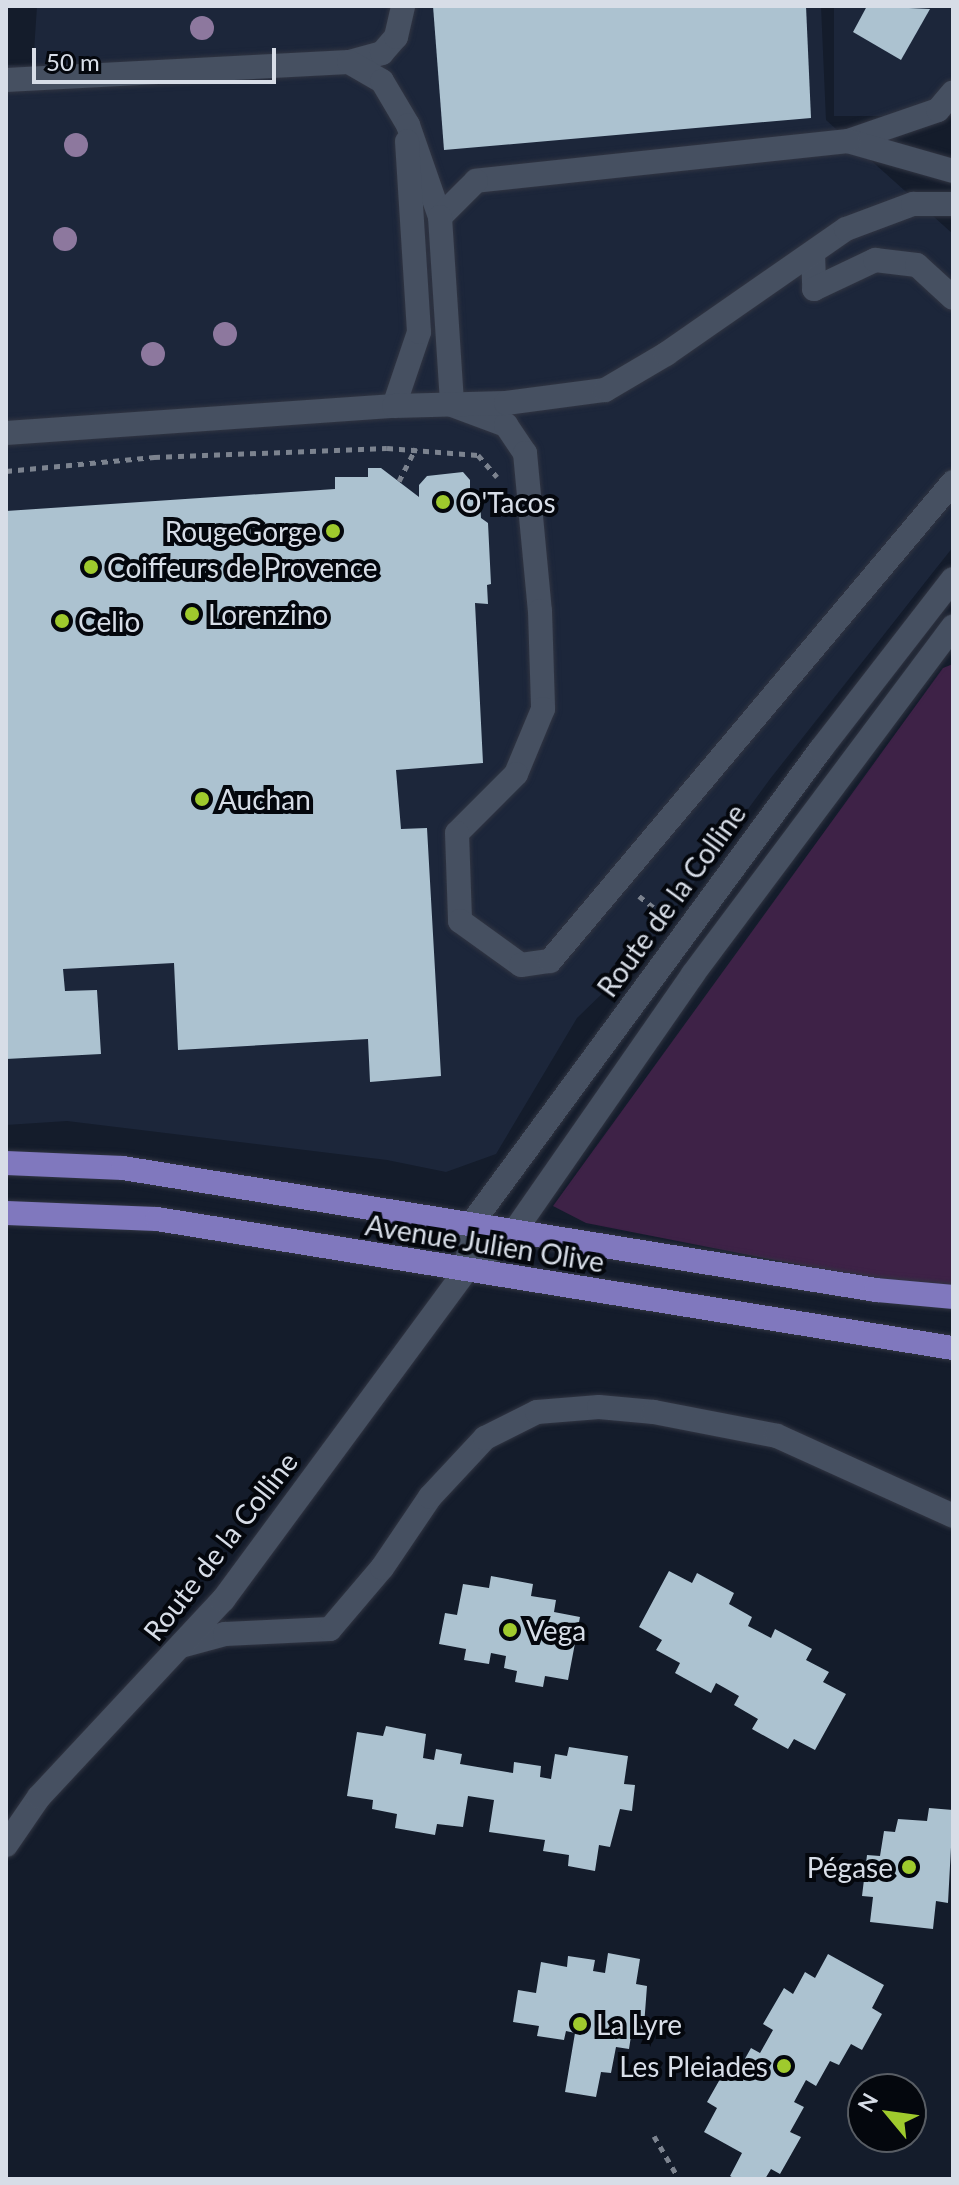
<!DOCTYPE html>
<meta charset="utf-8">
<style>
body{margin:0}
#map{position:relative;width:959px;height:2185px;overflow:hidden;background:#141c2b;font-family:Lato,sans-serif}
div>[style]{position:absolute}
.built>*{inset:0;background:#1c263a;transform-origin:0 0}
.green>*{inset:0;background:#3e2247}
.building>*{inset:0;background:#acc2d0}
.path>*{height:5px;margin-top:-2.5px;transform-origin:0;background:repeating-linear-gradient(90deg,#7c838f 0 6px,transparent 0 12px)}
.roads{filter:drop-shadow(0 0 2px #313542) drop-shadow(0 0 2px #313542)}
.minor>*{height:24px;margin:-12px;padding:0 12px;transform-origin:12px;border-radius:12px;background:#465061}
.major>*{height:24px;margin:-12px;padding:0 12px;transform-origin:12px;border-radius:12px;background:#8078be}
.trees>*{width:24px;height:24px;margin:-12px;border-radius:50%;background:#8d789e}
.dots>*{width:22px;height:22px;translate:-50% -50%;box-sizing:border-box;border:4px solid #04070d;border-radius:50%}
span{translate:-50% -50%;white-space:nowrap;text-align:center;line-height:1.15;-webkit-text-stroke:8px #04070d;paint-order:stroke}
.poi-label{font-size:28px;color:#d7dde7}
.left{translate:0 -50%;text-align:left}
.right{translate:-100% -50%;text-align:right}
.street-label{font-size:28px;color:#d7dde7}
.frame{position:absolute;inset:0;border:8px solid #d7dde7;pointer-events:none}
.north{position:absolute;left:847px;top:2073px;width:80px;height:80px;box-sizing:border-box;background:#04070d;border:2px solid #585d64;border-radius:50%;rotate:299deg;font-size:22px;font-weight:700;line-height:32px;text-align:center;color:#d7dde7}
.north::after{content:'';display:block;margin:auto;width:28px;height:36px;background:#9fca2d;clip-path:polygon(50% 0,100% 100%,50% 72%,0 100%)}
.scale{position:absolute;left:32px;top:48px;width:244px;height:36px;box-sizing:border-box;border:4px solid #d7dde7;border-top:0;padding-left:10px;font-size:24px;line-height:28px;white-space:nowrap;color:#d7dde7;-webkit-text-stroke:6px #04070d;paint-order:stroke}
</style>
<div id="map">
<div class="built">
<div style="clip-path:polygon(37px 6px,821px 6px,826px 120px,953px 234px,953px 547px,770px 779px,639px 958px,577px 1018px,496px 1154px,446px 1172px,387px 1160px,67px 1121px,6px 1125px,6px 65px,33px 66px)"></div>
<div style="left:834px;top:6px;width:119px;height:110px"></div>
</div>
<div class="green">
<div style="clip-path:polygon(953px 664px,953px 1285px,876px 1280px,586px 1223px,553px 1206px,943px 668px)"></div>
</div>
<div class="building">
<div style="clip-path:polygon(433px 6px,806px 6px,811px 118px,444px 150px)"></div>
<div style="clip-path:polygon(867px 6px,930px 9px,901px 60px,853px 32px)"></div>
<div style="clip-path:polygon(368px 468px,381px 468px,419px 497px,419px 485px,427px 476px,463px 472px,470px 480px,470px 500px,480px 500px,481px 518px,488px 523px,491px 584px,487px 585px,488px 604px,475px 603px,483px 763px,396px 770px,401px 829px,427px 828px,441px 1076px,370px 1082px,368px 1039px,178px 1050px,174px 963px,63px 969px,65px 991px,97px 990px,101px 1054px,6px 1059px,6px 511px,335px 489px,335px 477px,368px 477px)"></div>
<div style="clip-path:polygon(669px 1571px,692px 1583px,697px 1573px,734px 1593px,729px 1604px,752px 1617px,748px 1626px,771px 1638px,775px 1629px,812px 1649px,806px 1660px,829px 1672px,823px 1682px,846px 1694px,815px 1750px,794px 1739px,788px 1749px,752px 1729px,758px 1719px,734px 1705px,739px 1696px,716px 1683px,711px 1693px,675px 1673px,680px 1663px,656px 1650px,662px 1640px,639px 1627px)"></div>
<div style="clip-path:polygon(491px 1576px,533px 1584px,531px 1596px,556px 1600px,554px 1612px,580px 1617px,568px 1680px,545px 1676px,543px 1687px,515px 1682px,517px 1671px,504px 1668px,506px 1656px,491px 1653px,489px 1664px,464px 1660px,466px 1649px,439px 1644px,445px 1613px,457px 1615px,463px 1584px,489px 1588px)"></div>
<div style="clip-path:polygon(386px 1726px,426px 1734px,423px 1758px,434px 1760px,436px 1749px,462px 1754px,460px 1764px,513px 1773px,514px 1762px,541px 1766px,540px 1777px,551px 1779px,555px 1754px,567px 1756px,569px 1747px,628px 1756px,624px 1784px,635px 1785px,632px 1811px,620px 1809px,610px 1847px,599px 1845px,595px 1871px,568px 1866px,569px 1855px,543px 1851px,545px 1840px,489px 1832px,494px 1800px,468px 1796px,463px 1827px,437px 1824px,435px 1835px,395px 1828px,397px 1814px,372px 1809px,373px 1800px,347px 1796px,357px 1732px,383px 1736px)"></div>
<div style="clip-path:polygon(929px 1808px,953px 1810px,948px 1903px,936px 1901px,933px 1929px,870px 1922px,873px 1897px,862px 1896px,867px 1855px,880px 1856px,884px 1831px,895px 1832px,898px 1819px,927px 1821px)"></div>
<div style="clip-path:polygon(608px 1953px,640px 1959px,636px 1984px,647px 1986px,643px 2039px,631px 2036px,629px 2049px,616px 2047px,611px 2073px,601px 2072px,596px 2097px,565px 2092px,575px 2033px,566px 2031px,564px 2040px,537px 2036px,539px 2026px,513px 2022px,518px 1990px,536px 1993px,541px 1962px,567px 1967px,568px 1956px,595px 1960px,593px 1971px,605px 1973px)"></div>
<div style="clip-path:polygon(828px 1954px,884px 1985px,872px 2008px,882px 2014px,862px 2050px,851px 2044px,839px 2065px,830px 2061px,816px 2086px,806px 2080px,794px 2102px,804px 2107px,790px 2132px,801px 2137px,780px 2174px,771px 2169px,765px 2179px,735px 2179px,730px 2176px,742px 2153px,704px 2132px,717px 2108px,707px 2102px,728px 2065px,738px 2071px,751px 2048px,760px 2053px,773px 2030px,763px 2024px,784px 1988px,793px 1994px,805px 1972px,815px 1978px)"></div>
</div>
<div class="path">
<div style="left:6px;top:471px;width:149px;rotate:-5.4deg"></div>
<div style="left:154px;top:457px;width:233px;rotate:-2.2deg"></div>
<div style="left:387px;top:448px;width:91px;rotate:4.4deg"></div>
<div style="left:478px;top:455px;width:29px;rotate:49deg"></div>
<div style="left:399px;top:481px;width:37px;rotate:-63deg"></div>
<div style="left:639px;top:896px;width:34px;rotate:38deg"></div>
<div style="left:654px;top:2136px;width:50px;rotate:59.8deg"></div>
</div>
<div class="roads">
<div class="minor">
<div style="left:349px;top:62px;width:34px;rotate:-15deg"></div>
<div style="left:382px;top:53px;width:21px;rotate:-49deg"></div>
<div style="left:396px;top:37px;width:32px;rotate:-77deg"></div>
<div style="left:6px;top:80px;width:343px;rotate:-3deg"></div>
<div style="left:349px;top:62px;width:38px;rotate:30deg"></div>
<div style="left:382px;top:81px;width:51px;rotate:59.4deg"></div>
<div style="left:408px;top:125px;width:97px;rotate:70.8deg"></div>
<div style="left:848px;top:141px;width:95px;rotate:-19deg"></div>
<div style="left:938px;top:110px;width:23px;rotate:-50deg"></div>
<div style="left:953px;top:171px;width:109px;rotate:-164.1deg"></div>
<div style="left:848px;top:141px;width:374px;rotate:173.9deg"></div>
<div style="left:476px;top:181px;width:51px;rotate:135deg"></div>
<div style="left:440px;top:217px;width:188px;rotate:86.3deg"></div>
<div style="left:452px;top:405px;width:58px;rotate:20.3deg"></div>
<div style="left:506px;top:425px;width:34px;rotate:56deg"></div>
<div style="left:525px;top:453px;width:159px;rotate:84.6deg"></div>
<div style="left:540px;top:611px;width:98px;rotate:88.2deg"></div>
<div style="left:543px;top:709px;width:70px;rotate:112.6deg"></div>
<div style="left:516px;top:774px;width:83px;rotate:135deg"></div>
<div style="left:457px;top:833px;width:88px;rotate:88deg"></div>
<div style="left:460px;top:921px;width:75px;rotate:35.8deg"></div>
<div style="left:521px;top:965px;width:29px;rotate:-8deg"></div>
<div style="left:550px;top:961px;width:626px;rotate:-49.92deg"></div>
<div style="left:813px;top:253px;width:36px;rotate:88deg"></div>
<div style="left:814px;top:289px;width:68px;rotate:-25.4deg"></div>
<div style="left:875px;top:260px;width:42px;rotate:6.8deg"></div>
<div style="left:917px;top:265px;width:49px;rotate:42.5deg"></div>
<div style="left:394px;top:406px;width:78px;rotate:-71.3deg"></div>
<div style="left:419px;top:332px;width:191px;rotate:-93.6deg"></div>
<div style="left:6px;top:433px;width:389px;rotate:-4deg"></div>
<div style="left:394px;top:406px;width:112px;rotate:-1.5deg"></div>
<div style="left:506px;top:403px;width:100px;rotate:-7.5deg"></div>
<div style="left:605px;top:390px;width:71px;rotate:-30.5deg"></div>
<div style="left:666px;top:354px;width:219px;rotate:-34.8deg"></div>
<div style="left:846px;top:229px;width:72px;rotate:-20.5deg"></div>
<div style="left:913px;top:204px;width:40px"></div>
<div style="left:466px;top:1271px;width:49px;rotate:-81.9deg"></div>
<div style="left:473px;top:1222px;width:587px;rotate:-53.66deg"></div>
<div style="left:821px;top:749px;width:215px;rotate:-52.2deg"></div>
<div style="left:181px;top:1646px;width:46px;rotate:-15.3deg"></div>
<div style="left:225px;top:1634px;width:105px;rotate:-2.7deg"></div>
<div style="left:330px;top:1629px;width:80px;rotate:-49.6deg"></div>
<div style="left:382px;top:1568px;width:86px;rotate:-55.9deg"></div>
<div style="left:430px;top:1497px;width:81px;rotate:-47deg"></div>
<div style="left:485px;top:1438px;width:58px;rotate:-26.6deg"></div>
<div style="left:537px;top:1412px;width:62px;rotate:-4.6deg"></div>
<div style="left:599px;top:1407px;width:55px;rotate:5.2deg"></div>
<div style="left:654px;top:1412px;width:125px;rotate:11deg"></div>
<div style="left:777px;top:1436px;width:193px;rotate:24.4deg"></div>
<div style="left:6px;top:1845px;width:58px;rotate:-55.5deg"></div>
<div style="left:39px;top:1797px;width:270px;rotate:-47deg"></div>
<div style="left:223px;top:1600px;width:409px;rotate:-53.6deg"></div>
<div style="left:466px;top:1271px;width:65px;rotate:-40deg"></div>
<div style="left:516px;top:1229px;width:310px;rotate:-55.2deg"></div>
<div style="left:693px;top:974px;width:434px;rotate:-53.2deg"></div>
</div>
<div class="major">
<div style="left:6px;top:1163px;width:117px;rotate:2.4deg"></div>
<div style="left:123px;top:1168px;width:763px;rotate:9.2deg"></div>
<div style="left:876px;top:1290px;width:77px;rotate:5.2deg"></div>
<div style="left:6px;top:1213px;width:151px;rotate:2.3deg"></div>
<div style="left:157px;top:1219px;width:806px;rotate:9.21deg"></div>
</div>
</div>
<div class="trees">
<div style="left:202px;top:28px"></div>
<div style="left:76px;top:145px"></div>
<div style="left:65px;top:239px"></div>
<div style="left:225px;top:334px"></div>
<div style="left:153px;top:354px"></div>
</div>
<div class="dots">
<div style="left:443px;top:502px;background:#9fca2d"></div>
<div style="left:333px;top:531px;background:#9fca2d"></div>
<div style="left:91px;top:567px;background:#9fca2d"></div>
<div style="left:192px;top:614px;background:#9fca2d"></div>
<div style="left:62px;top:621px;background:#9fca2d"></div>
<div style="left:202px;top:799px;background:#9fca2d"></div>
<div style="left:510px;top:1630px;background:#9fca2d"></div>
<div style="left:909px;top:1867px;background:#9fca2d"></div>
<div style="left:580px;top:2024px;background:#9fca2d"></div>
<div style="left:784px;top:2066px;background:#9fca2d"></div>
</div>
<div class="poi-label">
<span class="left" style="left:459px;top:502px">O'Tacos</span>
<span class="right" style="left:317px;top:531px">RougeGorge</span>
<span class="left" style="left:107px;top:567px">Coiffeurs de Provence</span>
<span class="left" style="left:208px;top:614px">Lorenzino</span>
<span class="left" style="left:78px;top:621px">Celio</span>
<span class="left" style="left:218px;top:799px">Auchan</span>
<span class="left" style="left:526px;top:1630px">Vega</span>
<span class="right" style="left:893px;top:1867px">Pégase</span>
<span class="left" style="left:596px;top:2024px">La Lyre</span>
<span class="right" style="left:768px;top:2066px">Les Pleiades</span>
</div>
<div class="street-label">
<span style="left:671px;top:900px;rotate:-54deg">Route de la Colline</span>
<span style="left:485px;top:1243px;rotate:9deg">Avenue Julien Olive</span>
<span style="left:220px;top:1546px;rotate:-52deg">Route de la Colline</span>
</div>
<div class="frame"></div>
<div class="north">N</div>
<div class="scale">50 m</div>
</div>
